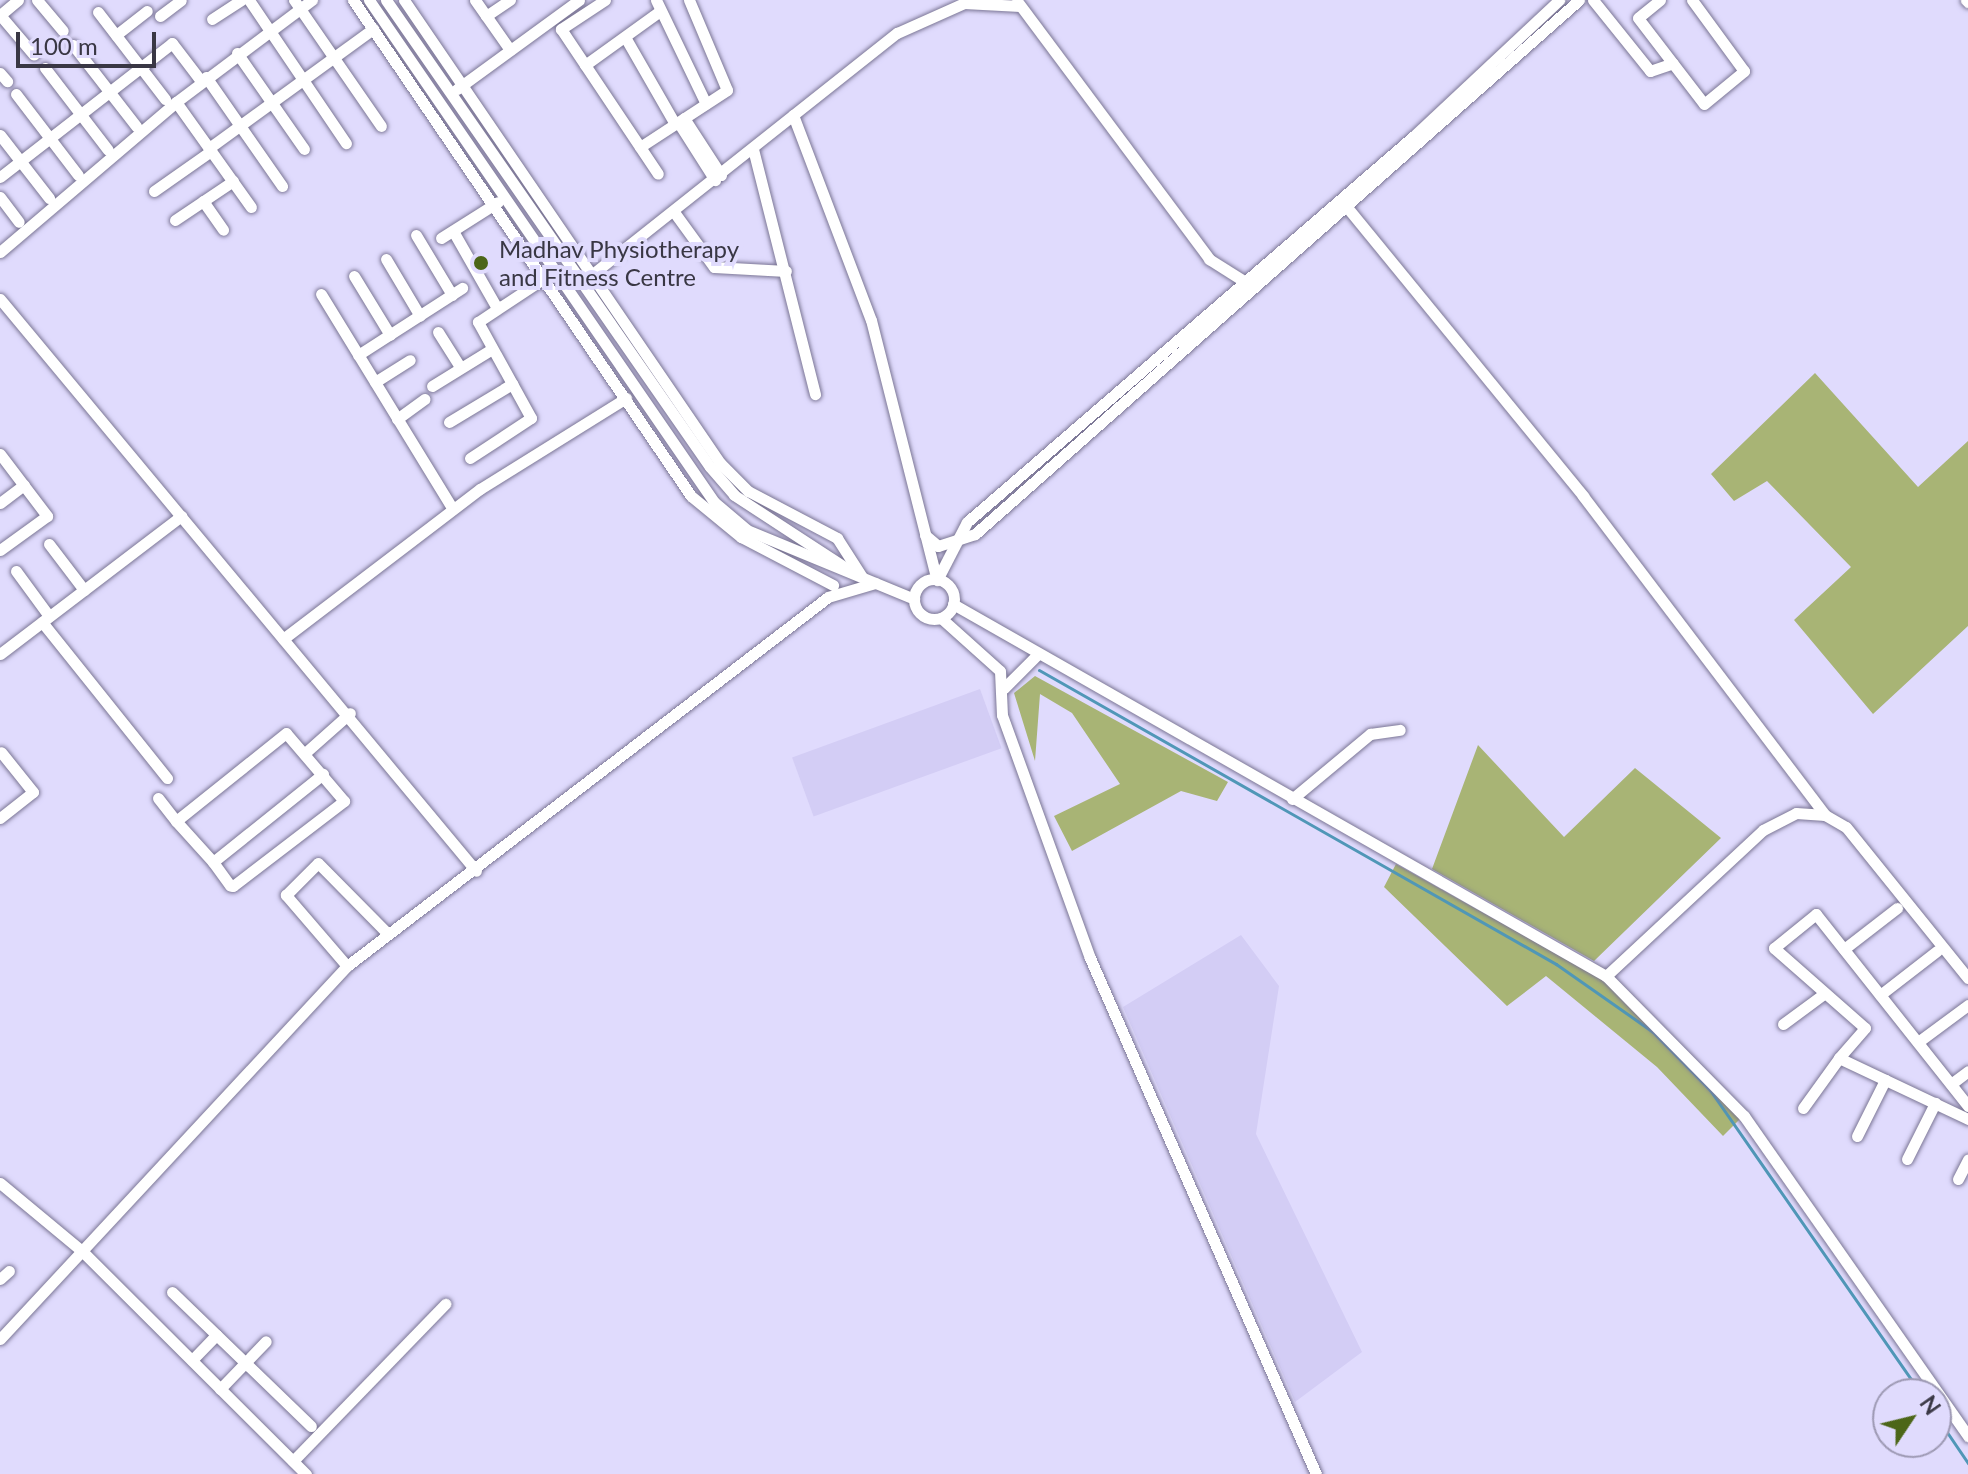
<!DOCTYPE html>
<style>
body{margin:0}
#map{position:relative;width:1968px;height:1474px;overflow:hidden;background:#e0dbfd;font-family:Lato,sans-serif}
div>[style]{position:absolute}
.built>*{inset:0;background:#d3cdf5;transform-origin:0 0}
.forest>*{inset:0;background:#a8b475}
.stream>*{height:3px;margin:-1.5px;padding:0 1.5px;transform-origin:1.5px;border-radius:1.5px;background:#5097b7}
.roads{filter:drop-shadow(0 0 2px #7b7695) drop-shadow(0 0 2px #7b7695)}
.minor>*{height:11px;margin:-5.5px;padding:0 5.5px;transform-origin:5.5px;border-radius:5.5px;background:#fff}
.minor>.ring{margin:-5.5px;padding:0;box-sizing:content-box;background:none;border:11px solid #fff;border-radius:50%}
.dots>*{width:22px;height:22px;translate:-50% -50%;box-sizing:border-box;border:4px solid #e0dbfd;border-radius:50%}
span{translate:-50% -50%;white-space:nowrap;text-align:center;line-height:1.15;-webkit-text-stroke:8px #e0dbfd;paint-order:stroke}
.poi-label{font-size:24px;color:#393744}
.left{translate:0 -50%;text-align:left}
.north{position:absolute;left:1872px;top:1378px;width:80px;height:80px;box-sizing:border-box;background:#e0dbfd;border:2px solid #9d99b3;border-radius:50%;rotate:55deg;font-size:22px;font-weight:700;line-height:32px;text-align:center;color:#393744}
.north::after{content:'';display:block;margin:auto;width:28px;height:36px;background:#4c6618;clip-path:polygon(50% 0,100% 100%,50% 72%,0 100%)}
.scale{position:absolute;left:16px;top:32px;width:140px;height:36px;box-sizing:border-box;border:4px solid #393744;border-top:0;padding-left:10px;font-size:24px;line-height:28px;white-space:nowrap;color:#393744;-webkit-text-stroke:6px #e0dbfd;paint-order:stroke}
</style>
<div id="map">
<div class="built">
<div style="left:980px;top:689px;width:63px;height:200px;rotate:70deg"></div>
<div style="clip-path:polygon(1241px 935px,1279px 986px,1256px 1134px,1362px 1352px,1295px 1402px,1123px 1007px)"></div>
</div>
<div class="forest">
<div style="clip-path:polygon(1815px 373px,1918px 487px,1968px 441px,1968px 626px,1873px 714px,1794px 620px,1851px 567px,1767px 481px,1734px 501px,1711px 474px)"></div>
<div style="clip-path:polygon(1035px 676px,1228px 782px,1217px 801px,1181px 791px,1072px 851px,1054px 816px,1120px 784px,1072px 713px,1040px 694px,1035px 761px,1014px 693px)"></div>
<div style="clip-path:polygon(1478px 745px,1564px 837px,1635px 768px,1721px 838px,1594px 961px,1432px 869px)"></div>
<div style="clip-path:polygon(1396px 864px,1603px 980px,1740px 1119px,1723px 1136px,1657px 1067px,1546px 976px,1507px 1006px,1384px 887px)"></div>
</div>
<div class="stream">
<div style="left:1039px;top:670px;width:595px;rotate:29.63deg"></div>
<div style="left:1556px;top:964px;width:118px;rotate:35deg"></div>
<div style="left:1653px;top:1032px;width:81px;rotate:45.5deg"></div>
<div style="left:1710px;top:1090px;width:370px;rotate:55.2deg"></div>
<div style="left:1936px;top:1416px;width:57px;rotate:55.8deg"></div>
</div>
<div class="roads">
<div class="minor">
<div style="left:18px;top:0;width:23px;rotate:140deg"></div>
<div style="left:0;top:15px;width:52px;rotate:49.6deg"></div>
<div style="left:37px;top:0;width:40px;rotate:50deg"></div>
<div style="left:249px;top:0;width:173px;rotate:55.9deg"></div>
<div style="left:294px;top:0;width:153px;rotate:55.4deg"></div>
<div style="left:353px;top:0;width:600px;rotate:55.73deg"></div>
<div style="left:691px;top:496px;width:65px;rotate:39.4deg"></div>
<div style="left:741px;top:537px;width:104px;rotate:27.6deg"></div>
<div style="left:369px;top:0;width:609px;rotate:55.5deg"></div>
<div style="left:714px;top:502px;width:43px;rotate:40.3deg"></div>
<div style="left:747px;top:530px;width:181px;rotate:22.4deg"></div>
<div style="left:386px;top:0;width:568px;rotate:55.25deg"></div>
<div style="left:710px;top:467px;width:37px;rotate:49deg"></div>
<div style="left:734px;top:495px;width:137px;rotate:33.1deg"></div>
<div style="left:404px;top:0;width:561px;rotate:55.69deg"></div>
<div style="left:720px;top:463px;width:40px;rotate:45deg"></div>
<div style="left:748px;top:491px;width:101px;rotate:27.8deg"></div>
<div style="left:837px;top:538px;width:46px;rotate:57.3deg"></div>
<div style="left:475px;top:0;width:61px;rotate:55deg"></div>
<div style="left:605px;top:0;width:53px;rotate:146.6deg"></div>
<div style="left:561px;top:29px;width:174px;rotate:56.2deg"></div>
<div style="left:656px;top:0;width:115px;rotate:64.3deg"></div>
<div style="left:1593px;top:0;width:91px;rotate:51.2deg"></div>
<div style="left:1650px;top:71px;width:24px;rotate:-19deg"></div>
<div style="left:1660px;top:0;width:28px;rotate:141deg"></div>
<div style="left:1638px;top:18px;width:108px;rotate:52.5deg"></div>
<div style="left:1704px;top:104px;width:52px;rotate:-39.5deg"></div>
<div style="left:1744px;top:71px;width:88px;rotate:-126.2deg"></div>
<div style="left:1966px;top:0;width:3px;rotate:45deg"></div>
<div style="left:1017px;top:1px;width:322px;rotate:53.3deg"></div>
<div style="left:1209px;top:259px;width:45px;rotate:32.3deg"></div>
<div style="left:98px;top:12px;width:110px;rotate:52.4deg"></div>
<div style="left:160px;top:16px;width:26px;rotate:-37deg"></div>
<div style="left:486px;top:16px;width:29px;rotate:-34deg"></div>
<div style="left:212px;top:19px;width:35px;rotate:-33deg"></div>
<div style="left:116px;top:35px;width:39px;rotate:-38deg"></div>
<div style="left:625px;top:37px;width:100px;rotate:60.1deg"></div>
<div style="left:73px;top:45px;width:103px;rotate:52.1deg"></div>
<div style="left:237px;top:53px;width:117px;rotate:55.1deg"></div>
<div style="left:585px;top:65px;width:92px;rotate:-35.8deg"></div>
<div style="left:45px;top:68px;width:103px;rotate:52.5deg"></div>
<div style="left:0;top:73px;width:11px;rotate:49deg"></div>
<div style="left:206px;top:77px;width:133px;rotate:55.1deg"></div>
<div style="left:457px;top:89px;width:151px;rotate:-36.1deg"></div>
<div style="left:16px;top:94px;width:102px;rotate:52.6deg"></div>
<div style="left:176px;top:102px;width:129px;rotate:54.5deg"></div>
<div style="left:793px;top:115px;width:219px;rotate:69.2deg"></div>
<div style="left:871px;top:320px;width:268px;rotate:75.8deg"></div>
<div style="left:684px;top:118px;width:68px;rotate:57deg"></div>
<div style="left:678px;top:122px;width:69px;rotate:57.5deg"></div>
<div style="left:0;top:135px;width:80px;rotate:52.1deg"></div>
<div style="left:640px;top:147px;width:104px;rotate:-33.2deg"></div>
<div style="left:727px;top:90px;width:98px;rotate:-112.9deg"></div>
<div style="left:209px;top:148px;width:203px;rotate:-36deg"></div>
<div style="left:753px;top:149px;width:253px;rotate:75.8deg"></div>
<div style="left:0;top:177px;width:218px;rotate:-37.9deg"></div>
<div style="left:172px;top:43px;width:48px;rotate:52.7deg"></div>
<div style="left:154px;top:191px;width:70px;rotate:-35.1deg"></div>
<div style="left:0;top:197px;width:31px;rotate:53deg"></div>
<div style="left:203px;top:201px;width:35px;rotate:55deg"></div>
<div style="left:1346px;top:206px;width:375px;rotate:50.7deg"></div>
<div style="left:1583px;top:496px;width:400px;rotate:52.8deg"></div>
<div style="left:674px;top:212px;width:68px;rotate:54deg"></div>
<div style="left:714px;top:267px;width:72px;rotate:3.2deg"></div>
<div style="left:175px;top:220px;width:70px;rotate:-33.9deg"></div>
<div style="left:453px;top:231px;width:89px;rotate:60.3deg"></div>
<div style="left:416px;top:235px;width:70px;rotate:59deg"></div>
<div style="left:441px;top:238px;width:67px;rotate:-32.3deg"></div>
<div style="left:0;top:252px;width:231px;rotate:-40.4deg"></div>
<div style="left:176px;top:102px;width:170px;rotate:-36.9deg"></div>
<div style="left:386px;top:259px;width:66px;rotate:59.2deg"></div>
<div style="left:354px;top:276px;width:69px;rotate:58.6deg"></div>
<div style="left:585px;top:280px;width:398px;rotate:-38.4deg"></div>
<div style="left:897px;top:33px;width:73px;rotate:-24.1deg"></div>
<div style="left:964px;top:3px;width:56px;rotate:3.1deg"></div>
<div style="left:321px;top:294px;width:252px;rotate:58.5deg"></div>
<div style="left:0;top:299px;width:744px;rotate:50.23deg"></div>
<div style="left:438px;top:332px;width:41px;rotate:57.8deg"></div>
<div style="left:358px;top:355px;width:124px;rotate:-32.8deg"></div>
<div style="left:375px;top:382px;width:41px;rotate:-32.2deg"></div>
<div style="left:432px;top:386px;width:70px;rotate:-31.7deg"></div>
<div style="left:397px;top:419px;width:34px;rotate:-36deg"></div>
<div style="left:449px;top:422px;width:74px;rotate:-31.1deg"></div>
<div style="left:0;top:454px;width:78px;rotate:52.8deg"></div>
<div style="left:47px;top:516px;width:58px;rotate:144.1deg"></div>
<div style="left:470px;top:458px;width:73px;rotate:-33.3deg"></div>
<div style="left:531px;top:418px;width:110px;rotate:-118.9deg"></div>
<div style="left:478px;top:322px;width:82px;rotate:-33.5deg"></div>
<div style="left:0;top:503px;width:30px;rotate:-37deg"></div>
<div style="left:925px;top:535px;width:17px;rotate:40deg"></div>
<div style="left:938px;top:546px;width:39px;rotate:-18deg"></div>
<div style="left:975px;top:534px;width:806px;rotate:-41.48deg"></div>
<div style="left:49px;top:544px;width:58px;rotate:52.7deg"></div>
<div style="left:16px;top:571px;width:56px;rotate:53.7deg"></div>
<div class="ring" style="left:914px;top:579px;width:29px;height:29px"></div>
<div style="left:937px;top:580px;width:65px;rotate:-62.7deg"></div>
<div style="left:967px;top:522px;width:593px;rotate:-40.83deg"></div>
<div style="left:1416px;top:134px;width:196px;rotate:-43.1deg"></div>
<div style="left:953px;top:604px;width:752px;rotate:29.67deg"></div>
<div style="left:1606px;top:976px;width:197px;rotate:45.4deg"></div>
<div style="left:1744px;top:1116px;width:391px;rotate:55deg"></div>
<div style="left:941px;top:618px;width:79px;rotate:41.9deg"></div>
<div style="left:1000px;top:671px;width:44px;rotate:87.4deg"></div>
<div style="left:1002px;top:715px;width:258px;rotate:70.1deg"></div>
<div style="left:1090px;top:958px;width:563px;rotate:66.35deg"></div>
<div style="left:42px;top:622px;width:200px;rotate:51.3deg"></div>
<div style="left:283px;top:639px;width:248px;rotate:-37.3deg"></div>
<div style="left:480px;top:489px;width:172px;rotate:-31.9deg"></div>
<div style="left:0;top:654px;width:228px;rotate:-37.3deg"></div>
<div style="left:1004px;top:688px;width:45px;rotate:-45deg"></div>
<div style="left:305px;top:753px;width:60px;rotate:-41.6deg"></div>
<div style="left:158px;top:798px;width:29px;rotate:52deg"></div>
<div style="left:176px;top:821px;width:55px;rotate:47.9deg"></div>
<div style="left:213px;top:862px;width:29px;rotate:54deg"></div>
<div style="left:230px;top:885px;width:3px;rotate:18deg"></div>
<div style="left:233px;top:886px;width:140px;rotate:-37.4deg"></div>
<div style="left:344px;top:801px;width:89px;rotate:-130.5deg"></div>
<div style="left:286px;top:733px;width:141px;rotate:141.3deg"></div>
<div style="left:1292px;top:799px;width:102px;rotate:-39.8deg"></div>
<div style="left:1370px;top:734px;width:30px;rotate:-8deg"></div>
<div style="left:0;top:818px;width:42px;rotate:-38.2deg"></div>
<div style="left:33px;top:792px;width:51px;rotate:-128.7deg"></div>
<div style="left:213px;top:862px;width:141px;rotate:-38.7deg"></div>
<div style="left:1844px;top:949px;width:67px;rotate:-37.7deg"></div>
<div style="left:347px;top:966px;width:94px;rotate:-130.7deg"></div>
<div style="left:286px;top:895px;width:45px;rotate:-45deg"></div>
<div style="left:318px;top:863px;width:100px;rotate:45.4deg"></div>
<div style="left:1606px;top:976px;width:214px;rotate:-42.9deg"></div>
<div style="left:1763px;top:830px;width:37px;rotate:-27deg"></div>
<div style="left:1796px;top:813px;width:29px;rotate:4deg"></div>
<div style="left:1825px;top:815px;width:24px;rotate:30deg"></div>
<div style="left:1846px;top:827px;width:194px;rotate:51.1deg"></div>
<div style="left:1880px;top:995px;width:72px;rotate:-37.7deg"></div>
<div style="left:1783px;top:1024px;width:52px;rotate:-36.4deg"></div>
<div style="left:1918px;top:1042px;width:62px;rotate:-36.5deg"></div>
<div style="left:1951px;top:1084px;width:21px;rotate:-37deg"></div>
<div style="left:1968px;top:1106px;width:245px;rotate:-128.4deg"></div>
<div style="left:1816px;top:914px;width:54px;rotate:141deg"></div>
<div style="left:1774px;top:948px;width:121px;rotate:41.3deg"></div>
<div style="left:1865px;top:1028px;width:40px;rotate:131deg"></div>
<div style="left:1839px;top:1058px;width:143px;rotate:25.3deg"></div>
<div style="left:1803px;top:1108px;width:62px;rotate:-54.2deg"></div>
<div style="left:1857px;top:1136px;width:63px;rotate:-63.4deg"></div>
<div style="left:1907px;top:1159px;width:63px;rotate:-63.4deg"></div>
<div style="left:1958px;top:1179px;width:22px;rotate:-63deg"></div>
<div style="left:0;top:1183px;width:108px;rotate:39.7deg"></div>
<div style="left:83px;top:1252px;width:315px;rotate:44.9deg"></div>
<div style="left:0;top:1279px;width:12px;rotate:-42deg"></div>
<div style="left:172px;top:1292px;width:193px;rotate:44deg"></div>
<div style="left:0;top:1339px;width:509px;rotate:-47.07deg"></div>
<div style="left:347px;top:966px;width:606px;rotate:-37.49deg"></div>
<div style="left:828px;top:597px;width:49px;rotate:-16.6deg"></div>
<div style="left:192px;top:1360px;width:35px;rotate:-46deg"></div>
<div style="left:220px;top:1389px;width:66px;rotate:-46.2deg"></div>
<div style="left:293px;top:1461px;width:219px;rotate:-45.9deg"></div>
</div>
</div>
<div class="dots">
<div style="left:481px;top:263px;background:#4c6618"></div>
</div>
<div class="poi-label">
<span class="left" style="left:499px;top:263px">Madhav Physiotherapy<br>and Fitness Centre</span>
</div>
<div class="north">N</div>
<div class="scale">100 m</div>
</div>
